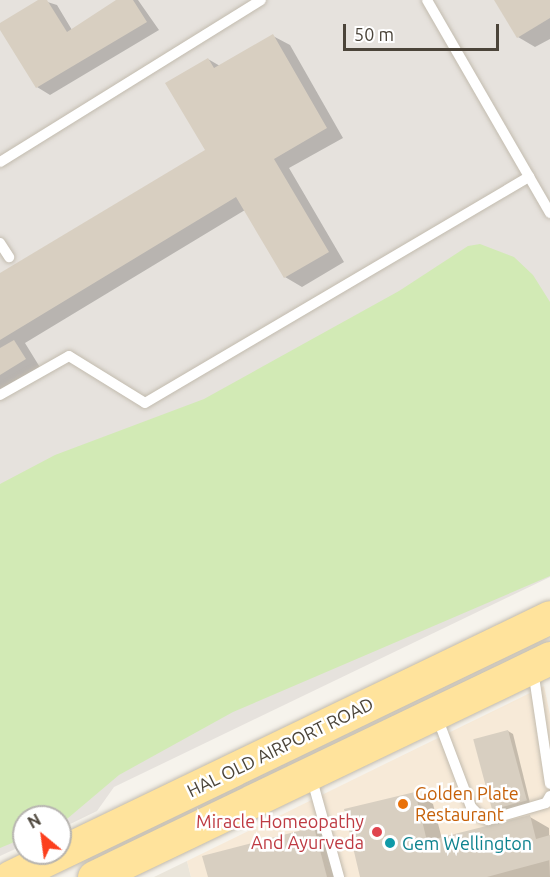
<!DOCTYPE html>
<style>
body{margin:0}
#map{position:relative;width:550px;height:877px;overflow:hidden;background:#f6f3ec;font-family:Ubuntu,sans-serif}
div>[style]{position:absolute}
.residential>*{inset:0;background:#eae5da}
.commercial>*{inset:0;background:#f7ead8}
.industrial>*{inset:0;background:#e6e2dd}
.green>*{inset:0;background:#d2eab5}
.shadow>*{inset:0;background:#0003}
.building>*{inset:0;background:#d8cfc1;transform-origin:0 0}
.roads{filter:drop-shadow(0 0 2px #c2bbae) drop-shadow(0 0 2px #c2bbae)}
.service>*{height:10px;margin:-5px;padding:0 5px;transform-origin:5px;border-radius:5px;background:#fff}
.primary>*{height:33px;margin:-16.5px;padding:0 16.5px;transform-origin:16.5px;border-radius:16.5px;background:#ffe39c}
.dots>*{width:16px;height:16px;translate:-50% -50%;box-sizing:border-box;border:3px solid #fff;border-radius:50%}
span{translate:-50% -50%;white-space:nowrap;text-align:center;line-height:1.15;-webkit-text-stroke:5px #fff;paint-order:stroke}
.street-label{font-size:18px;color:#4b4439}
.food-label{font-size:18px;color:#c56008}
.left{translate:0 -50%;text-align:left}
.health-label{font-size:18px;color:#be3a42}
.right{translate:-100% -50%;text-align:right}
.culture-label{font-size:18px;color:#0d838f}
.north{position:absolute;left:12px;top:805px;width:60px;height:60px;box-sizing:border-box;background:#fff;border:2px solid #b7b4b0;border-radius:50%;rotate:331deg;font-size:16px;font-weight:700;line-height:24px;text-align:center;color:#4b4439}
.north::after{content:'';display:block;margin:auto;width:21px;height:27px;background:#fc3f1d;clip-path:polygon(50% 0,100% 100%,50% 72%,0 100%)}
.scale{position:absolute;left:343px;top:24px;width:156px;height:27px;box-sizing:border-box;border:3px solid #4b4439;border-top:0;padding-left:8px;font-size:18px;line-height:21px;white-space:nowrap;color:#4b4439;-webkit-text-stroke:4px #fff;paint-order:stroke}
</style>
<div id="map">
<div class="residential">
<div style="clip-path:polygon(187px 861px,191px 877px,154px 877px)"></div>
</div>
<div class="commercial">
<div style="clip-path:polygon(544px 686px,550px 715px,550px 877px,191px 877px,187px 861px)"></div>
</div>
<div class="industrial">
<div style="clip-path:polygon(0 0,550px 0,550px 577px,114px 787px,97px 811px,60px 829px,60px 817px,24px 817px,24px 845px,0 856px)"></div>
</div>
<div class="green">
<div style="clip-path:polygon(480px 244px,514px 257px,533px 275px,550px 302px,550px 576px,233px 712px,119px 775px,61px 824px,60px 817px,24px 817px,24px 838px,0 848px,0 484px,55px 455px,204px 399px,399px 291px,468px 246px)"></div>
</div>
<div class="shadow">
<div style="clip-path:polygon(41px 0,57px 5px,72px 30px,119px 0,138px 0,159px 30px,50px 95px,37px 87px,0 27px)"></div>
<div style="clip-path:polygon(495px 0,550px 0,550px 39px,535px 47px,518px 37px)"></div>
<div style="clip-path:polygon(273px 36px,290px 45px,343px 138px,289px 168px,344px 262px,302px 287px,285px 277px,245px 210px,25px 343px,41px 369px,0 394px,0 275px,207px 150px,208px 59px,220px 66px)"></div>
<div style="clip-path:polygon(508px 731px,513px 734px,530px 803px,498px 813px,493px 810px)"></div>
<div style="clip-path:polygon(415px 794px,433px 804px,442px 839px,530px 817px,549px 828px,550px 877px,362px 877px)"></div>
<div style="clip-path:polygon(314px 828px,331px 839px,342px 877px,210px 877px)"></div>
</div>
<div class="building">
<div style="clip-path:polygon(38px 0,47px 0,67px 32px,116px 0,133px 0,147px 22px,36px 88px,0 30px,0 23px)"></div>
<div style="clip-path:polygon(494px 0,550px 0,550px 18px,517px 38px)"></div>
<div style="clip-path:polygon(273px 34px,327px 128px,274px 159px,329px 252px,284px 278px,236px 197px,0 340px,0 273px,205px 150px,165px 83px,208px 58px,214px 68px)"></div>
<div style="clip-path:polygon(14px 340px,26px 359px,0 375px,0 348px)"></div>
<div style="left:508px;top:730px;width:73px;height:36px;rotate:75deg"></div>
<div style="clip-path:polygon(415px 792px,427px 841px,530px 815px,536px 839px,550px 835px,550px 860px,487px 877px,360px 877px,344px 809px)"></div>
<div style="clip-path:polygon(314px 827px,327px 877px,208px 877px,202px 856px)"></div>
</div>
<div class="roads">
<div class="service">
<div style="left:427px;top:0;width:246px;rotate:60deg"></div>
<div style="left:0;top:162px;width:307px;rotate:-31.8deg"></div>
<div style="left:0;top:243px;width:17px;rotate:57deg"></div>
<div style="left:0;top:395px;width:79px;rotate:-29.5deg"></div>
<div style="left:69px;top:356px;width:89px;rotate:31.7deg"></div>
<div style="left:145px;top:403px;width:446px;rotate:-30.5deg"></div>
<div style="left:533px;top:670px;width:115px;rotate:81.5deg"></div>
<div style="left:437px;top:717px;width:96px;rotate:69.3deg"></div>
<div style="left:471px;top:807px;width:14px;rotate:45deg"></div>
<div style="left:481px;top:817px;width:8px;rotate:23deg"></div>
<div style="left:488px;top:820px;width:60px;rotate:-16.3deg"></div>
<div style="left:546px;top:803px;width:8px;rotate:-60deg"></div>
<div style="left:311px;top:776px;width:105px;rotate:74.5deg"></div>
</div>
<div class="primary">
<div style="left:10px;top:877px;width:599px;rotate:-25.71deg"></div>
<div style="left:94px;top:877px;width:506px;rotate:-25.65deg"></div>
</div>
</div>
<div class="dots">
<div style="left:403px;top:804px;background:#e8710a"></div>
<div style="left:377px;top:832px;background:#e0444e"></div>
<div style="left:390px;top:843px;background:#0f9aa8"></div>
</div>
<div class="street-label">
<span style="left:280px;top:747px;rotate:-26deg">HAL OLD AIRPORT ROAD</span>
</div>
<div class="food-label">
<span class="left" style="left:415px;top:804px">Golden Plate<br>Restaurant</span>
</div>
<div class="health-label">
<span class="right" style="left:364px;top:832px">Miracle Homeopathy<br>And Ayurveda</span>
</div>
<div class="culture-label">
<span class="left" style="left:402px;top:843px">Gem Wellington</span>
</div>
<div class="north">N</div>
<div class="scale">50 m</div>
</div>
